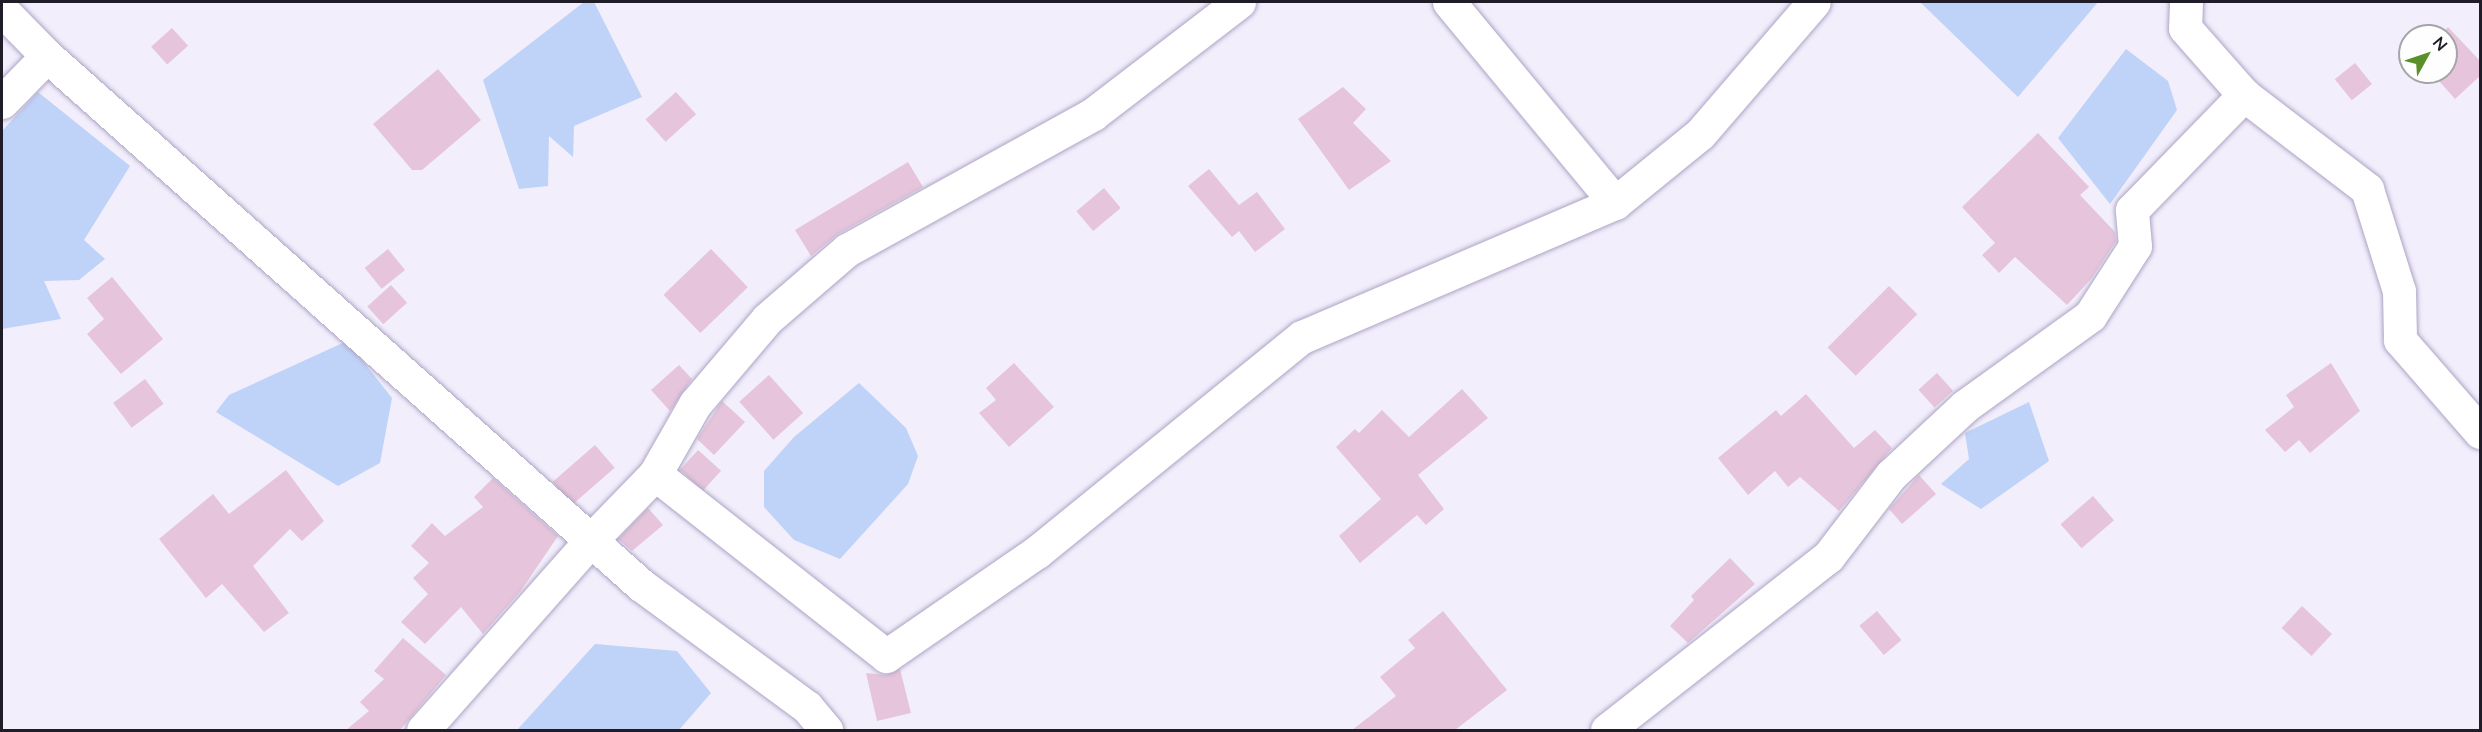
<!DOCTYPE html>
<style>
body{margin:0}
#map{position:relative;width:2482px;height:732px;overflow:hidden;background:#f2eefc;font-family:Lato,sans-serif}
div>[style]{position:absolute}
.water>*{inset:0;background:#bfd2f7}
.building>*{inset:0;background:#e6c5dc;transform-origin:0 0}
.roads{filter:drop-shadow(0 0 2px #ada4c4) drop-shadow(0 0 2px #ada4c4)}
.street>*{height:33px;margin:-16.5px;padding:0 16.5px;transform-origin:16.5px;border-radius:16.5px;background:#fff}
span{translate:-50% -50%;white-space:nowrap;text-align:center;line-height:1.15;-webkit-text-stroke:6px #fefefe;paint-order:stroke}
.frame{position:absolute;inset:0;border:3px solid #201c28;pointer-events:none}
.north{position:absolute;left:2398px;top:24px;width:60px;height:60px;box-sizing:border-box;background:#fefefe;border:2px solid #a5a4a8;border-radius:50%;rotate:50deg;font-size:16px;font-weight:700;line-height:24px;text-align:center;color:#201c28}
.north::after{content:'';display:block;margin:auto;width:21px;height:27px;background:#59902b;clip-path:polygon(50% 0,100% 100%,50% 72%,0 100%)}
</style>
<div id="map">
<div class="water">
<div style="clip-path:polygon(584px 2px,594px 2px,642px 97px,574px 126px,573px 157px,549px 136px,548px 186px,519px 189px,483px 80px)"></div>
<div style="clip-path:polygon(1920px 2px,2098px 2px,2018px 97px)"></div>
<div style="clip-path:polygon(2126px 49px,2168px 81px,2177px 110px,2110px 204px,2058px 138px)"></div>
<div style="clip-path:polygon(38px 92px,130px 166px,84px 240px,105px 259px,79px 280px,44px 281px,61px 319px,2px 329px,2px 131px)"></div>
<div style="clip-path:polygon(347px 341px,392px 398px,380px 463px,338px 486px,216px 412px,229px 395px)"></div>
<div style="clip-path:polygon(859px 383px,906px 428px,918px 456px,908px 484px,840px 559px,794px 540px,764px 507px,764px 471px,794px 437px)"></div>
<div style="clip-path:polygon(2029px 402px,2049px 461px,1981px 509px,1941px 484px,1969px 459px,1965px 433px)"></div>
<div style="clip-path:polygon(595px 644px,677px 651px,711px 693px,679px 730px,517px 730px)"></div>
</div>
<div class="building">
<div style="clip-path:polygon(2448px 27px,2481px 62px,2481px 75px,2455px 99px,2431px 72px,2446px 72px,2446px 36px,2439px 36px)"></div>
<div style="left:172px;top:28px;width:24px;height:28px;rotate:48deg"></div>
<div style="left:2355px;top:63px;width:27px;height:26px;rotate:51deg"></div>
<div style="clip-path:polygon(438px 69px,481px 120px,422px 170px,412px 170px,373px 124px)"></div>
<div style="clip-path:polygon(1343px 87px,1366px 109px,1353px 123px,1391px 161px,1349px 190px,1298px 119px)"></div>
<div style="left:676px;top:92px;width:30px;height:41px;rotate:48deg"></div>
<div style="clip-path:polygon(2038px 133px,2089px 187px,2080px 195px,2115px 232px,2116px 241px,2092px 278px,2067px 305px,2015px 257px,1999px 273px,1982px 255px,1995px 243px,1962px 207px)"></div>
<div style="clip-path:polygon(908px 162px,923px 187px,838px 234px,811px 256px,795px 230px)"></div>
<div style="clip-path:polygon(1209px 169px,1239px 205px,1257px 192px,1285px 229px,1255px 252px,1239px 231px,1232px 237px,1188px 186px)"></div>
<div style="left:1104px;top:188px;width:26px;height:36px;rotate:50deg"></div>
<div style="left:388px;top:249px;width:27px;height:30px;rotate:51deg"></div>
<div style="left:711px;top:249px;width:53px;height:66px;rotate:46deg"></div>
<div style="clip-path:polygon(112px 277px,163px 339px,121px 374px,87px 334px,104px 319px,87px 298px)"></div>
<div style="left:391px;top:285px;width:24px;height:32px;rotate:48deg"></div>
<div style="left:1889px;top:286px;width:40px;height:87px;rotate:45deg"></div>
<div style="clip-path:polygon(1014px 363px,1054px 407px,1009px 447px,979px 413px,996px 400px,986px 388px)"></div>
<div style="clip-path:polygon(2331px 363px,2360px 411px,2310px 453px,2299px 440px,2285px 452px,2265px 430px,2294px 407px,2286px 395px)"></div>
<div style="clip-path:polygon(679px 365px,692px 379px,670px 411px,651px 390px)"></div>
<div style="left:1937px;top:373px;width:24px;height:25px;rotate:48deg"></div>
<div style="left:769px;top:375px;width:51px;height:40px;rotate:48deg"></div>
<div style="left:145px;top:379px;width:31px;height:40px;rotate:53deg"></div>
<div style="clip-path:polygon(1462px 389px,1488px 418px,1418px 475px,1444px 509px,1426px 525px,1417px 515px,1360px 563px,1339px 536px,1381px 499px,1336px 447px,1355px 429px,1359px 433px,1382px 410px,1409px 437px)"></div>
<div style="clip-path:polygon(1806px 394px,1854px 448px,1875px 430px,1892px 448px,1839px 511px,1800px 477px,1788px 487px,1775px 471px,1748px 495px,1718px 458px,1776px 410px,1781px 416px)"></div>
<div style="clip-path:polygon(722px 401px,745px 422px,714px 455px,697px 439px)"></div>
<div style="left:595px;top:445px;width:30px;height:56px;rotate:49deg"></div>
<div style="left:698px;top:450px;width:31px;height:27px;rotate:42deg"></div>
<div style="clip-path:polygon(286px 470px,324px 521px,302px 541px,290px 529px,253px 566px,289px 613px,264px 632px,222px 584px,206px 598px,159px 539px,213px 494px,229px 514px)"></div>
<div style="clip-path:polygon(1919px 475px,1936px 494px,1902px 524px,1889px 509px)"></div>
<div style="clip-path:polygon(493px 478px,558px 536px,520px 592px,483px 634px,461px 607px,425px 644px,401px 622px,428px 594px,413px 578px,429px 563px,411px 546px,432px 523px,445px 536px,483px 507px,474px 497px)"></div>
<div style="left:2093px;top:496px;width:32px;height:43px;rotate:49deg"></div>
<div style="clip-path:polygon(648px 508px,663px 525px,632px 551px,618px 539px)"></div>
<div style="clip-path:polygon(1730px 558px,1755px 584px,1688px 643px,1670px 626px,1694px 600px,1691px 596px)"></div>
<div style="left:2302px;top:606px;width:41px;height:30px;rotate:43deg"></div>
<div style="clip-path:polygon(1443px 611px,1507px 690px,1455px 730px,1352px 730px,1396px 696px,1380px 677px,1415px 648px,1408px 640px)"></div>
<div style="left:1877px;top:611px;width:38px;height:23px;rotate:50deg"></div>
<div style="clip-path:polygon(403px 638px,446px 675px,400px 730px,346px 730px,369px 711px,360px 702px,384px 679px,374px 671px)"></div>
<div style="clip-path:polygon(900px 669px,911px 713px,877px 721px,866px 673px,886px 675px)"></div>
</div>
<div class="roads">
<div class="street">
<div style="left:1449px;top:2px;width:261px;rotate:50.4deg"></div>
<div style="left:1615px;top:203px;width:109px;rotate:-39.1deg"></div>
<div style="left:1700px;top:134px;width:174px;rotate:-49.2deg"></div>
<div style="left:2186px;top:2px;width:26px;rotate:92deg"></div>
<div style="left:2185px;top:28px;width:89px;rotate:48.6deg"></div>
<div style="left:2244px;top:95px;width:155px;rotate:37.4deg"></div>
<div style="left:2367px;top:189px;width:107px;rotate:72.6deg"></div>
<div style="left:2399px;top:291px;width:49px;rotate:88.8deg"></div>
<div style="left:2400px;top:340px;width:122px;rotate:49deg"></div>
<div style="left:2px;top:10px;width:64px;rotate:45.6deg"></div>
<div style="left:47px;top:56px;width:795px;rotate:41.69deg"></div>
<div style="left:641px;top:585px;width:206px;rotate:36.3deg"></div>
<div style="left:807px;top:707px;width:30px;rotate:50deg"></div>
<div style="left:2px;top:102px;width:64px;rotate:-45.6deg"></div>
<div style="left:655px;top:474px;width:294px;rotate:38.2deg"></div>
<div style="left:886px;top:656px;width:183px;rotate:-34.6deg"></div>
<div style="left:1037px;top:552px;width:341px;rotate:-39.1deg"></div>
<div style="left:1302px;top:337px;width:340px;rotate:-23.2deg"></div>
<div style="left:423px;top:730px;width:255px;rotate:-48.5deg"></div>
<div style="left:592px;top:539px;width:91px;rotate:-45.9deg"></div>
<div style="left:655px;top:474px;width:81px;rotate:-60.3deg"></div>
<div style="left:695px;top:404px;width:111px;rotate:-49.7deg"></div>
<div style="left:767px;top:319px;width:106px;rotate:-40.8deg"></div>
<div style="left:847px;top:250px;width:281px;rotate:-28.9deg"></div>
<div style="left:1093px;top:114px;width:184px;rotate:-37.5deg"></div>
<div style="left:1607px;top:730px;width:281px;rotate:-38.1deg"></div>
<div style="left:1828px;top:557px;width:103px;rotate:-52.5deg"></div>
<div style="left:1891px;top:475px;width:101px;rotate:-43deg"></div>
<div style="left:1965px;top:406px;width:154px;rotate:-35.8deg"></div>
<div style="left:2090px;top:316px;width:83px;rotate:-57.3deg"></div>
<div style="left:2135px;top:246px;width:36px;rotate:-95deg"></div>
<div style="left:2132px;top:210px;width:161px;rotate:-45.8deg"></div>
</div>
</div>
<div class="frame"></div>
<div class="north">N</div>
</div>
